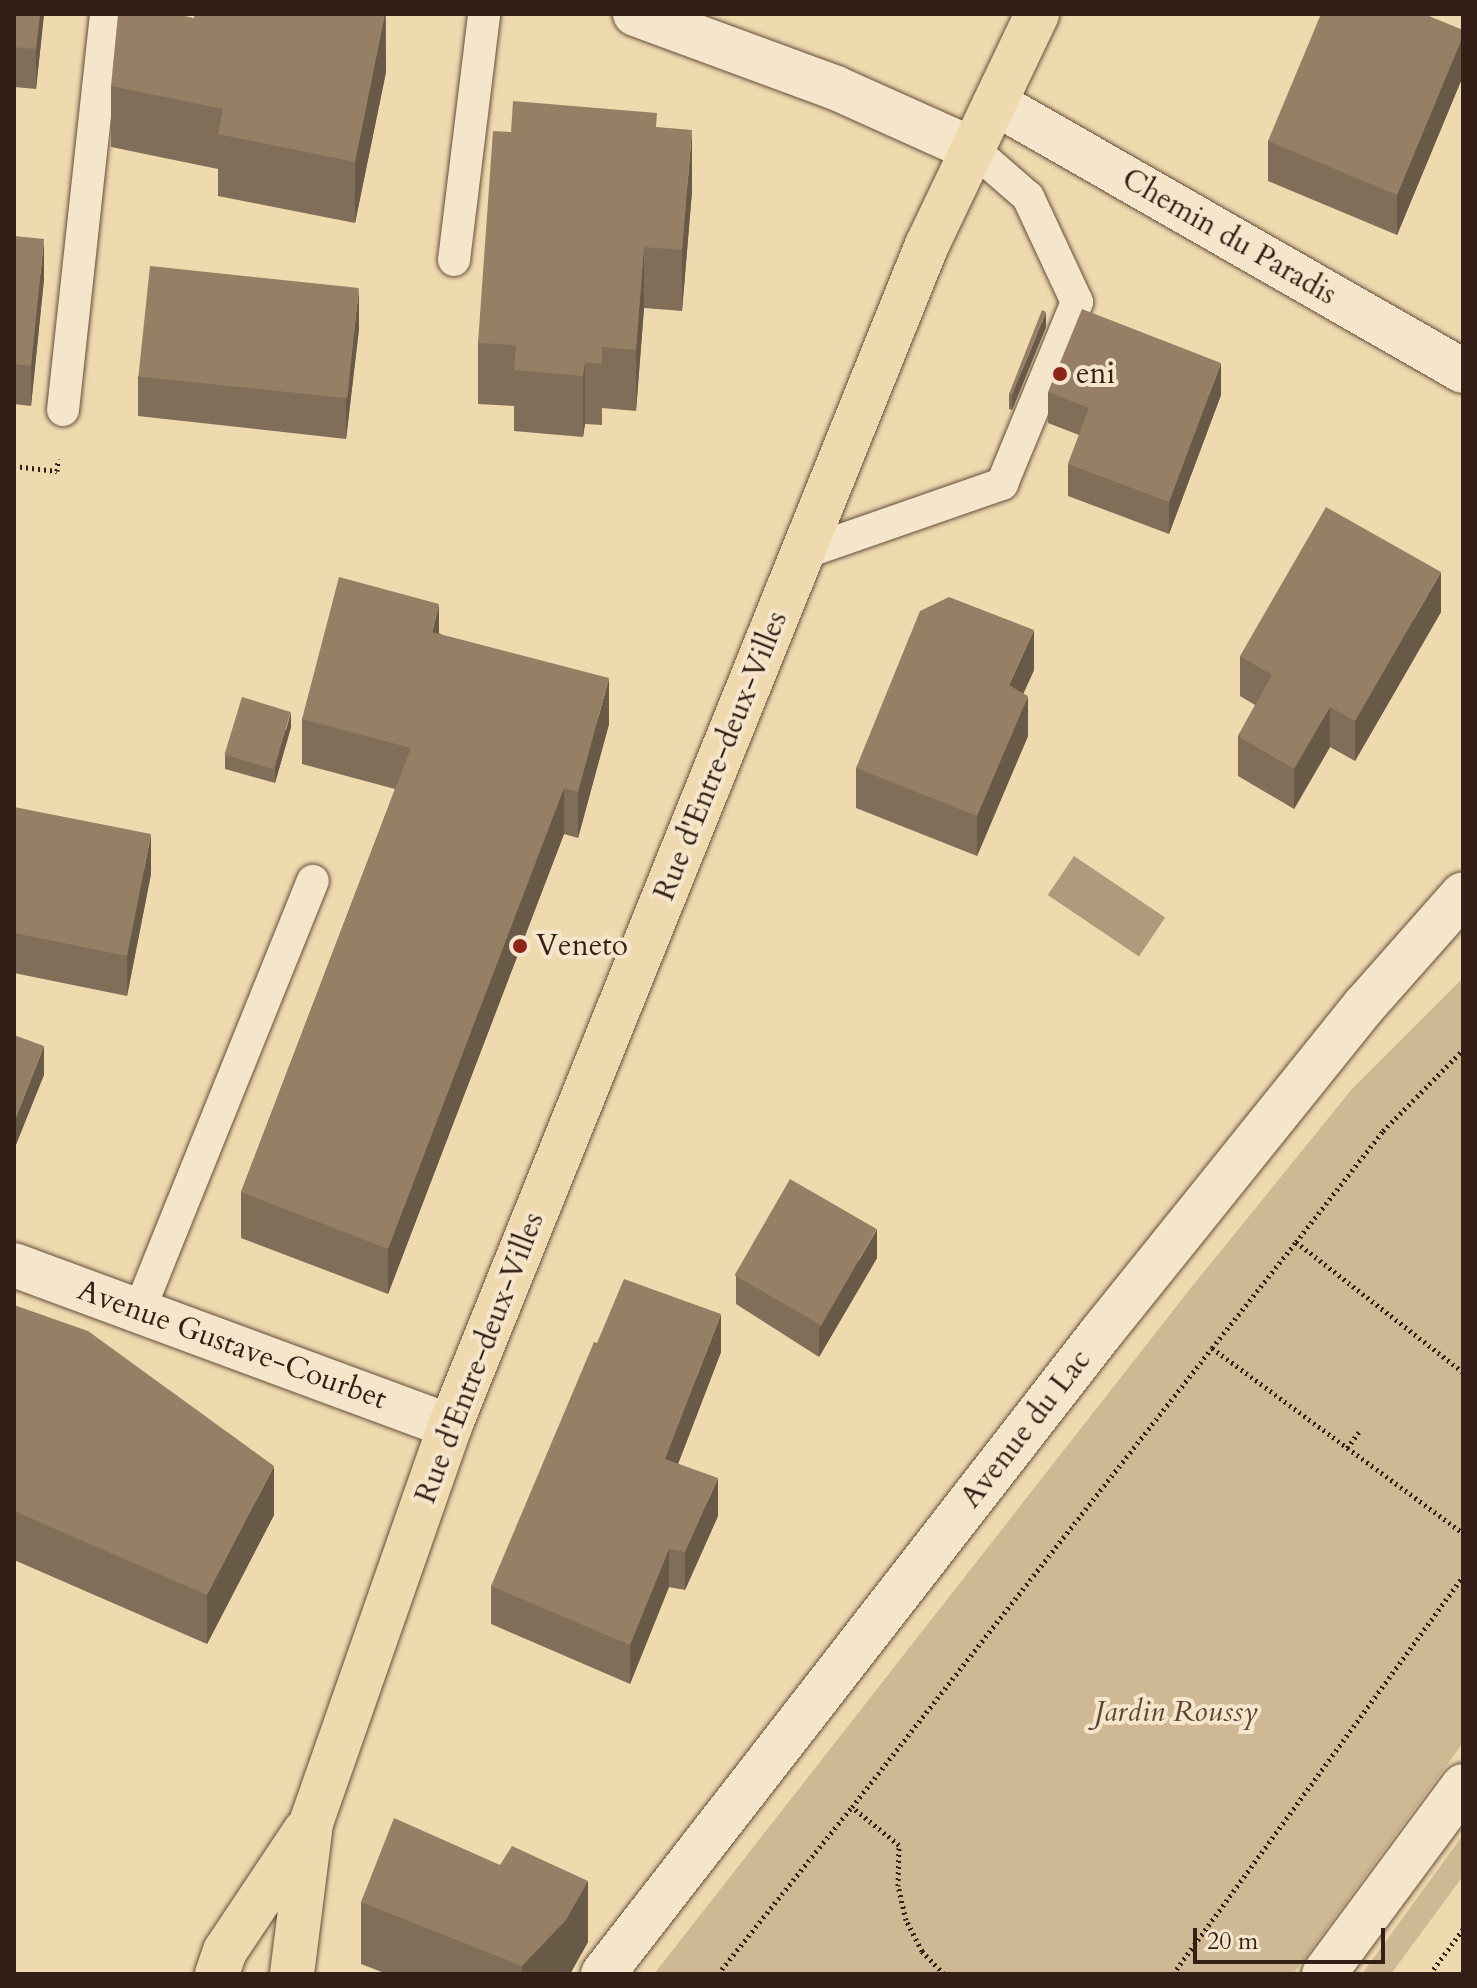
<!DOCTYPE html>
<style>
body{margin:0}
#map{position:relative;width:1477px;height:1988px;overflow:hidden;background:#efd9af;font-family:Cardo,serif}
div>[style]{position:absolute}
.green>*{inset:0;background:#cfb995}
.water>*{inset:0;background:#af9a7b;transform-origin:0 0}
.path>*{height:5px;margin-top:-2.5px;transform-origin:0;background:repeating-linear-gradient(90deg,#341f16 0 2px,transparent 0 6px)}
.roads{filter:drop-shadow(0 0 2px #634e3c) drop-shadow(0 0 2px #634e3c)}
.service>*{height:32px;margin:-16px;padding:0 16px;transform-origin:16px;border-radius:16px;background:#f5e6cb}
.pedestrian>*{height:44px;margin:-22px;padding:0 22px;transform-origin:22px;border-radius:22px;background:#f5e6cb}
.minor>*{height:44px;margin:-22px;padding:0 22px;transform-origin:22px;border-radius:22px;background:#f5e6cb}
.primary>*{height:44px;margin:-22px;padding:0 22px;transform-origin:22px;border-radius:22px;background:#efd9af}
.wall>*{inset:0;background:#806e58}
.shaded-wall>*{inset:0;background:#685a47}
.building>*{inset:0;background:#958066;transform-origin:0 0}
.dots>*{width:22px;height:22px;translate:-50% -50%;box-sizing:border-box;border:4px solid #f5e6cb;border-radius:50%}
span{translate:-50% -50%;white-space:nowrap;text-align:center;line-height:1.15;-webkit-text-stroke:8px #f5e6cb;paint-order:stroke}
.street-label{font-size:30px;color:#341f16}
.poi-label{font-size:30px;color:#341f16}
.left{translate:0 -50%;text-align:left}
.park-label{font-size:30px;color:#5b4636;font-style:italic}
.frame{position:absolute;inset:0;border:16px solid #341f16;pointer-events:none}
.scale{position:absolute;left:1193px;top:1928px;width:192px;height:36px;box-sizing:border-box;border:4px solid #341f16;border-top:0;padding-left:10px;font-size:24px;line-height:28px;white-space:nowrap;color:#341f16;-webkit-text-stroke:6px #f5e6cb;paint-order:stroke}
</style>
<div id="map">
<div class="green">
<div style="clip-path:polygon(1463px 978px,1463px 1743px,1293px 1974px,654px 1974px,1190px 1289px,1352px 1089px)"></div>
<div style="clip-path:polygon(1463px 1835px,1463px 1876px,1391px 1974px,1362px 1974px)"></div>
</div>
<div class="water">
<div style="left:1074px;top:856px;width:110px;height:47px;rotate:34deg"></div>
</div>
<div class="path">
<div style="left:14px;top:466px;width:43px;rotate:6.6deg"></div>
<div style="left:57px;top:471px;width:12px;rotate:-85deg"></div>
<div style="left:1296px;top:1242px;width:141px;rotate:-51.9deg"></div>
<div style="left:1383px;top:1131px;width:114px;rotate:-45.4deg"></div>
<div style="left:1212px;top:1348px;width:135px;rotate:-51.6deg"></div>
<div style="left:1296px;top:1242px;width:212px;rotate:37.9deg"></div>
<div style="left:1347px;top:1448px;width:20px;rotate:-53deg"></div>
<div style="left:718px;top:1974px;width:214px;rotate:-51.3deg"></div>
<div style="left:944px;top:1974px;width:32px;rotate:-134deg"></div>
<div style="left:922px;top:1951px;width:35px;rotate:-117deg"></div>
<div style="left:906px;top:1920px;width:35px;rotate:-103deg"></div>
<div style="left:898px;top:1886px;width:41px;rotate:-88.6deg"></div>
<div style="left:899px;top:1845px;width:60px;rotate:-141deg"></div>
<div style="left:852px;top:1807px;width:583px;rotate:-51.89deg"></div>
<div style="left:1212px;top:1348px;width:312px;rotate:36.4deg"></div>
<div style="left:1173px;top:1974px;width:492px;rotate:-53.9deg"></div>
<div style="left:1430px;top:1974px;width:56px;rotate:-53.7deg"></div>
</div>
<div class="roads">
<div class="service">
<div style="left:454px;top:260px;width:248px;rotate:-83deg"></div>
<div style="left:63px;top:410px;width:398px;rotate:-83.8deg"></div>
<div style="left:804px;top:553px;width:210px;rotate:-19.2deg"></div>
<div style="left:1002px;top:484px;width:197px;rotate:-67.6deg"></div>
<div style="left:1077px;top:302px;width:116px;rotate:-115deg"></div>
<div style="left:1028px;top:197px;width:72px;rotate:-139deg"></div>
<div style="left:139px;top:1311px;width:464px;rotate:-68deg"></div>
</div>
<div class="pedestrian">
<div style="left:1324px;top:1974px;width:234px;rotate:-53.5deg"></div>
</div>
<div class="minor">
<div style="left:635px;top:14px;width:214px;rotate:20.2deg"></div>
<div style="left:836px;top:88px;width:151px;rotate:24.2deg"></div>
<div style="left:995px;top:103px;width:539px;rotate:29.8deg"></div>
<div style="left:14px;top:1265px;width:465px;rotate:20.3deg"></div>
<div style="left:603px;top:1974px;width:812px;rotate:-52.16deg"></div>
<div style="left:1101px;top:1333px;width:420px;rotate:-51.2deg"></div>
<div style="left:1364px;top:1006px;width:149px;rotate:-48.5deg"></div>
</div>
<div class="primary">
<div style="left:217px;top:1974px;width:24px;rotate:-71deg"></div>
<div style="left:225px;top:1951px;width:144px;rotate:-56.3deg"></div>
<div style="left:292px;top:1974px;width:152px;rotate:-82.8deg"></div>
<div style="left:311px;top:1823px;width:421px;rotate:-70.7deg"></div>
<div style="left:450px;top:1426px;width:1274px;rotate:-68.01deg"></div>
<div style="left:927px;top:245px;width:256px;rotate:-64.5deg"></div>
</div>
</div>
<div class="wall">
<div style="clip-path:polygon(14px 14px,44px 14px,36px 89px,14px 87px)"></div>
<div style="clip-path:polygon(386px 14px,386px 72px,355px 223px,218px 196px,218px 169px,111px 147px,111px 86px,194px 18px)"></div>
<div style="clip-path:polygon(1463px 30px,1463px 76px,1397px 235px,1268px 181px,1268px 141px)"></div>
<div style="clip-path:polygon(657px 127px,692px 191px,682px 311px,644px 308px,636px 411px,602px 408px,602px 425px,585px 424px,583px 437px,514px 431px,514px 406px,478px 404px,478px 343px,511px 132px)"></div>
<div style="clip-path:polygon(14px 236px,44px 279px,31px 406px,14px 404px)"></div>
<div style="clip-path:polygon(1046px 327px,1012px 410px,1009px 409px,1009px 394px)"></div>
<div style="clip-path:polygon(359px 329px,346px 439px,138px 416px,138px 376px)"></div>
<div style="clip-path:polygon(1048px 392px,1221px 395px,1169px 534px,1068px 496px,1068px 464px,1079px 435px,1048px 423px)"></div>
<div style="clip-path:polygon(1441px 612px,1355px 761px,1330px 747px,1294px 809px,1238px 776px,1238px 736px,1255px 705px,1240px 696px,1240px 656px)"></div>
<div style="clip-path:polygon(439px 633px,609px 724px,578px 838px,564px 834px,388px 1294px,241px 1238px,241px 1192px,395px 789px,302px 764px,302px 719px)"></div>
<div style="clip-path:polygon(1034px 670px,1023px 694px,1028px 736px,977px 856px,856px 808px,856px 768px)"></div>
<div style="clip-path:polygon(291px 727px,275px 783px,225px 769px,225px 755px)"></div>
<div style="clip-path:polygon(14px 807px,151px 874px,127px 996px,14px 973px)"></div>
<div style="clip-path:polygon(877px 1258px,819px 1357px,736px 1304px,736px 1276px)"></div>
<div style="clip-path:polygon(14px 1305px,274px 1515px,207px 1644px,14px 1560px)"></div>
<div style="clip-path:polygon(721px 1352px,678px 1464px,718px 1516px,685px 1590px,669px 1587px,630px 1684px,491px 1624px,491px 1586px)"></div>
<div style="clip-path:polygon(361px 1902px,588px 1942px,570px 1974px,387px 1974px,361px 1964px)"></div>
</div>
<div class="shaded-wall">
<div style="clip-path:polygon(40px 14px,44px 14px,36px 89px,36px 49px)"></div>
<div style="clip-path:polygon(385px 14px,386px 72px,355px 223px,355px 162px)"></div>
<div style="clip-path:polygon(1463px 36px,1463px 76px,1397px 235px,1397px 195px)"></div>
<div style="clip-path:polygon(692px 130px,692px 191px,682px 311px,682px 250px)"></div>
<div style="clip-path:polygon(44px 239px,44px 279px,31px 406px,31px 366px)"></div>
<div style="clip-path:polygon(644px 247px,644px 308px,636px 411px,636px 350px)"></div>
<div style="clip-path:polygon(359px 289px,359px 329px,346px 439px,346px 399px)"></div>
<div style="clip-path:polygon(1046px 312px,1046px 327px,1012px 410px,1012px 395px)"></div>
<div style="clip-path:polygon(585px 362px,585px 424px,583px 437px,583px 376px)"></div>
<div style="clip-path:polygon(1221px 363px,1221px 395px,1169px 534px,1169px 502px)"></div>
<div style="clip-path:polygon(1441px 572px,1441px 612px,1355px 761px,1355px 721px)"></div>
<div style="clip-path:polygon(439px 604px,439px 649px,432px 632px)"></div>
<div style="clip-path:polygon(1034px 630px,1034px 670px,1009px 725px,1009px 685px)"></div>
<div style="clip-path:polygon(609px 678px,609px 724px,578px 838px,578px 792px)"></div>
<div style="clip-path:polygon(1028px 696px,1028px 736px,977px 856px,977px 816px)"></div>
<div style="clip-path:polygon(1330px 707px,1330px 747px,1294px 809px,1294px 769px)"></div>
<div style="clip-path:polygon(291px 712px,291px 727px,275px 783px,275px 768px)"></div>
<div style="clip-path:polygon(564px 788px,564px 834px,388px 1294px,388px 1249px)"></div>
<div style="clip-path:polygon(151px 834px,151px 874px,127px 996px,127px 956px)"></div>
<div style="clip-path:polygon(44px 1046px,44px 1075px,14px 1150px,14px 1122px)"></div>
<div style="clip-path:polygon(877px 1229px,877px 1258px,819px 1357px,819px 1329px)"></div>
<div style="clip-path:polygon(721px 1314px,721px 1352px,665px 1498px,665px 1459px)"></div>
<div style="clip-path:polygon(274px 1466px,274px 1515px,207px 1644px,207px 1595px)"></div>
<div style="clip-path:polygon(718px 1478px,718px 1516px,685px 1590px,685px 1552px)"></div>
<div style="clip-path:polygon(669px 1549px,669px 1587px,630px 1684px,630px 1645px)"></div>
<div style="clip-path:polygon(588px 1881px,588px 1942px,570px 1974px,522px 1974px,522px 1966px)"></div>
</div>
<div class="building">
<div style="clip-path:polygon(14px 14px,40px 14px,36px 49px,14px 47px)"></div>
<div style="clip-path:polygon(118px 14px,175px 14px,194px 18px,195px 14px,385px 14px,355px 162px,218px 134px,223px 109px,111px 86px)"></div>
<div style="clip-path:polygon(1321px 14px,1424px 14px,1463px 30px,1463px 36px,1397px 195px,1268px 141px)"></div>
<div style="clip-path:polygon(513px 101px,657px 113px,656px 127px,692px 130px,682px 250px,644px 247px,636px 350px,602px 347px,602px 364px,585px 362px,583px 376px,514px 370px,516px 345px,478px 343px,493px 131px,511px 132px)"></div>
<div style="clip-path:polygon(14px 236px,44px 239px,31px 366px,14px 364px)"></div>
<div style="left:150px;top:266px;width:210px;height:111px;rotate:6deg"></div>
<div style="clip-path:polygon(1082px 309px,1221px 363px,1169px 502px,1068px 464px,1089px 408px,1048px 392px)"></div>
<div style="clip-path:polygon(1042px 310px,1046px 312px,1012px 395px,1009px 394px)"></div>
<div style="clip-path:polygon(1326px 507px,1441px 572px,1355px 721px,1330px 707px,1294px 769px,1238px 736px,1272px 675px,1240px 656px)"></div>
<div style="clip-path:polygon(339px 577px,439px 604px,432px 632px,609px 678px,578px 792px,564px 788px,388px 1249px,241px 1192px,411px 748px,302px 719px)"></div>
<div style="clip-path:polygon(949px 597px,1034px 630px,1009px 685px,1028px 696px,977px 816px,856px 768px,920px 611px)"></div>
<div style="left:242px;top:697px;width:51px;height:60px;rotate:17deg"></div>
<div style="clip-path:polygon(14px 807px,151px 834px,127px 956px,14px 933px)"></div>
<div style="clip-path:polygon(14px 1035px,44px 1046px,14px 1122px)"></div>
<div style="left:790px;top:1179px;width:100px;height:111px;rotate:30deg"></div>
<div style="clip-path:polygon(624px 1279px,721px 1314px,665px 1459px,718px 1478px,685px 1552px,669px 1549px,630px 1645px,491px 1586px,594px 1342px,597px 1343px)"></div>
<div style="clip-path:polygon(14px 1305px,88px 1331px,274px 1466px,207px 1595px,14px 1511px)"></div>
<div style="clip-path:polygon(394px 1818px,500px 1865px,512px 1846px,588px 1881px,566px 1920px,522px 1966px,361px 1902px)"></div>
</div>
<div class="dots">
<div style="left:1060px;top:374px;background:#8f2418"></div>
<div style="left:520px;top:946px;background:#8f2418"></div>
</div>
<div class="street-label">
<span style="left:1229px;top:237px;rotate:30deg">Chemin du Paradis</span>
<span style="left:721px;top:756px;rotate:-68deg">Rue d'Entre-deux-Villes</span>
<span style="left:232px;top:1345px;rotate:20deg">Avenue Gustave-Courbet</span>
<span style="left:480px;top:1358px;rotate:-69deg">Rue d'Entre-deux-Villes</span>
<span style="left:1026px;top:1429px;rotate:-52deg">Avenue du Lac</span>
</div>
<div class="poi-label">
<span class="left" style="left:1076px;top:374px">eni</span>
<span class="left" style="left:536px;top:946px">Veneto</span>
</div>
<div class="park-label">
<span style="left:1176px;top:1712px">Jardin Roussy</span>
</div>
<div class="frame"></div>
<div class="scale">20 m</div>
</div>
